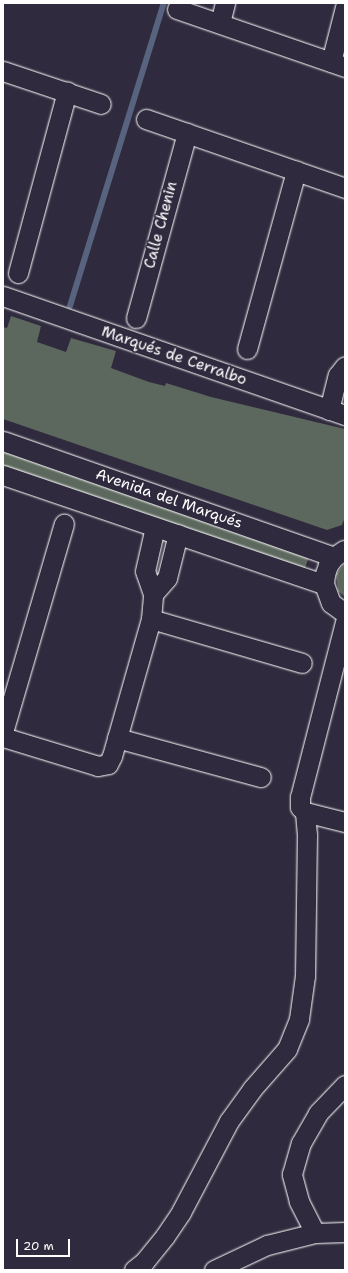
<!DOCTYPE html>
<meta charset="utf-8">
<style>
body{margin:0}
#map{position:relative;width:348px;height:1273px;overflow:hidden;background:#2f2a3d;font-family:"Shantell Sans",sans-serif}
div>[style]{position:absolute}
.green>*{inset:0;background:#5c685d;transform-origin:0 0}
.stream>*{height:5.5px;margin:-2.75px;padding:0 2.75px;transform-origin:2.75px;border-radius:2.75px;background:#57637f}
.roads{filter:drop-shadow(0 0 1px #fff) drop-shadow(0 0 1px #fff)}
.minor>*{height:19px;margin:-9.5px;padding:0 9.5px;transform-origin:9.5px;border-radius:9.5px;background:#2f2a3d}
span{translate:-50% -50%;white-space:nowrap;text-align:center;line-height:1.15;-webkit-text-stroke:3.5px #2f2a3d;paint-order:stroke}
.street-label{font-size:15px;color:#fff}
.frame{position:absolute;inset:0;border:4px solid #fff;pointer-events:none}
.scale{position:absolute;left:16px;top:1239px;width:54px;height:18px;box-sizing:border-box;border:2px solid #fff;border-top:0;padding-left:5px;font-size:12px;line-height:14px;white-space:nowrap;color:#fff;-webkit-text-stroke:3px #2f2a3d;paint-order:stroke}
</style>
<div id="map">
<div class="green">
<div style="clip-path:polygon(11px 316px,41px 326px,37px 342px,66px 352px,71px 338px,116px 351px,111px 368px,149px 382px,165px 386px,166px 383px,211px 397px,345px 429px,345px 517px,342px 525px,327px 530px,3px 419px,3px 327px,7px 328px)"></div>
<div style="left:3px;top:450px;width:324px;height:15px;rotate:19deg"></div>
<div style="clip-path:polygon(345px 563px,345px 597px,338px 591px,336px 574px)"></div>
</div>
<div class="stream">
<div style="left:70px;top:306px;width:317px;rotate:-72.8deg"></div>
</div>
<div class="roads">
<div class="minor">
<div style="left:177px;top:9px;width:178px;rotate:19deg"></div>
<div style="left:220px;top:23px;width:21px;rotate:-76deg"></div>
<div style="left:331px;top:62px;width:57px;rotate:-75.7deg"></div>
<div style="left:3px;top:71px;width:103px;rotate:18.6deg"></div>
<div style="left:146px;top:119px;width:211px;rotate:19.1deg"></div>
<div style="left:18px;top:273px;width:188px;rotate:-74.9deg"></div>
<div style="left:3px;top:296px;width:362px;rotate:19.2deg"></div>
<div style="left:136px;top:318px;width:192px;rotate:-74.6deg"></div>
<div style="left:247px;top:349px;width:185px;rotate:-74.6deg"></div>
<div style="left:329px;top:410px;width:36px;rotate:-76deg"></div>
<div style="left:338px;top:375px;width:11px;rotate:-52deg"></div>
<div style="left:3px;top:441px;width:351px;rotate:19.3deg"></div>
<div style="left:3px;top:475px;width:339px;rotate:18.8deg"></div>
<div style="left:344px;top:550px;width:12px;rotate:145deg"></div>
<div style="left:334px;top:557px;width:10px;rotate:127deg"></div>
<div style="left:328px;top:565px;width:9px;rotate:108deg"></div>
<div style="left:325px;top:574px;width:10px;rotate:96deg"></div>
<div style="left:324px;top:584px;width:20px;rotate:70deg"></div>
<div style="left:331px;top:603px;width:17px;rotate:36deg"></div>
<div style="left:153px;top:594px;width:21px;rotate:-49deg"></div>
<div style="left:167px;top:578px;width:45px;rotate:-76deg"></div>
<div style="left:151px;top:619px;width:157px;rotate:16.2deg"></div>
<div style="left:345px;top:622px;width:181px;rotate:104.4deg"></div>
<div style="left:300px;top:797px;width:10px;rotate:90deg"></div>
<div style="left:300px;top:807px;width:7px;rotate:45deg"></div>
<div style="left:305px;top:812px;width:41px;rotate:14deg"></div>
<div style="left:3px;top:732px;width:217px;rotate:-73.7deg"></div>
<div style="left:3px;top:737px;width:99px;rotate:17deg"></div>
<div style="left:98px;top:766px;width:10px;rotate:-11deg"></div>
<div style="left:108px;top:764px;width:9px;rotate:-63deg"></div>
<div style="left:112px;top:756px;width:142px;rotate:-74.1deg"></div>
<div style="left:151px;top:619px;width:25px;rotate:-85deg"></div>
<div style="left:153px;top:594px;width:24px;rotate:-109deg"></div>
<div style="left:145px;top:571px;width:45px;rotate:-77.2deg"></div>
<div style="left:117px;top:738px;width:149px;rotate:15.2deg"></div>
<div style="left:315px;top:1233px;width:36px;rotate:-117deg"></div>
<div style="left:299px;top:1201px;width:28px;rotate:-105deg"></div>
<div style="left:292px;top:1174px;width:32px;rotate:-74deg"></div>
<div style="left:301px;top:1143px;width:34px;rotate:-60deg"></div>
<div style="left:318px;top:1113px;width:39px;rotate:-46deg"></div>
<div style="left:134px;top:1270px;width:13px;rotate:-39deg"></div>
<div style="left:144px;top:1262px;width:33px;rotate:-51deg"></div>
<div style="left:165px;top:1236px;width:29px;rotate:-56deg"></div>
<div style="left:181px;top:1212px;width:103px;rotate:-62.2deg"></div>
<div style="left:229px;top:1121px;width:39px;rotate:-54deg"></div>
<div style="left:252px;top:1089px;width:53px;rotate:-48.8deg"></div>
<div style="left:287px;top:1049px;width:32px;rotate:-68deg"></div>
<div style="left:299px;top:1019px;width:43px;rotate:-82.1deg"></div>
<div style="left:305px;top:976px;width:141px;rotate:-89.2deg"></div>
<div style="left:307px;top:835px;width:23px;rotate:-95deg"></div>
<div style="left:214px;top:1270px;width:59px;rotate:-25.3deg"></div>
<div style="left:267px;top:1245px;width:49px;rotate:-14deg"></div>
<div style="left:315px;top:1233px;width:30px;rotate:-2deg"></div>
</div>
</div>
<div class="street-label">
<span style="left:161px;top:225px;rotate:-75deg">Calle Chenin</span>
<span style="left:174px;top:356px;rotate:19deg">Marqués de Cerralbo</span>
<span style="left:169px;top:499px;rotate:19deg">Avenida del Marqués</span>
</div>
<div class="frame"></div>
<div class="scale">20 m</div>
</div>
